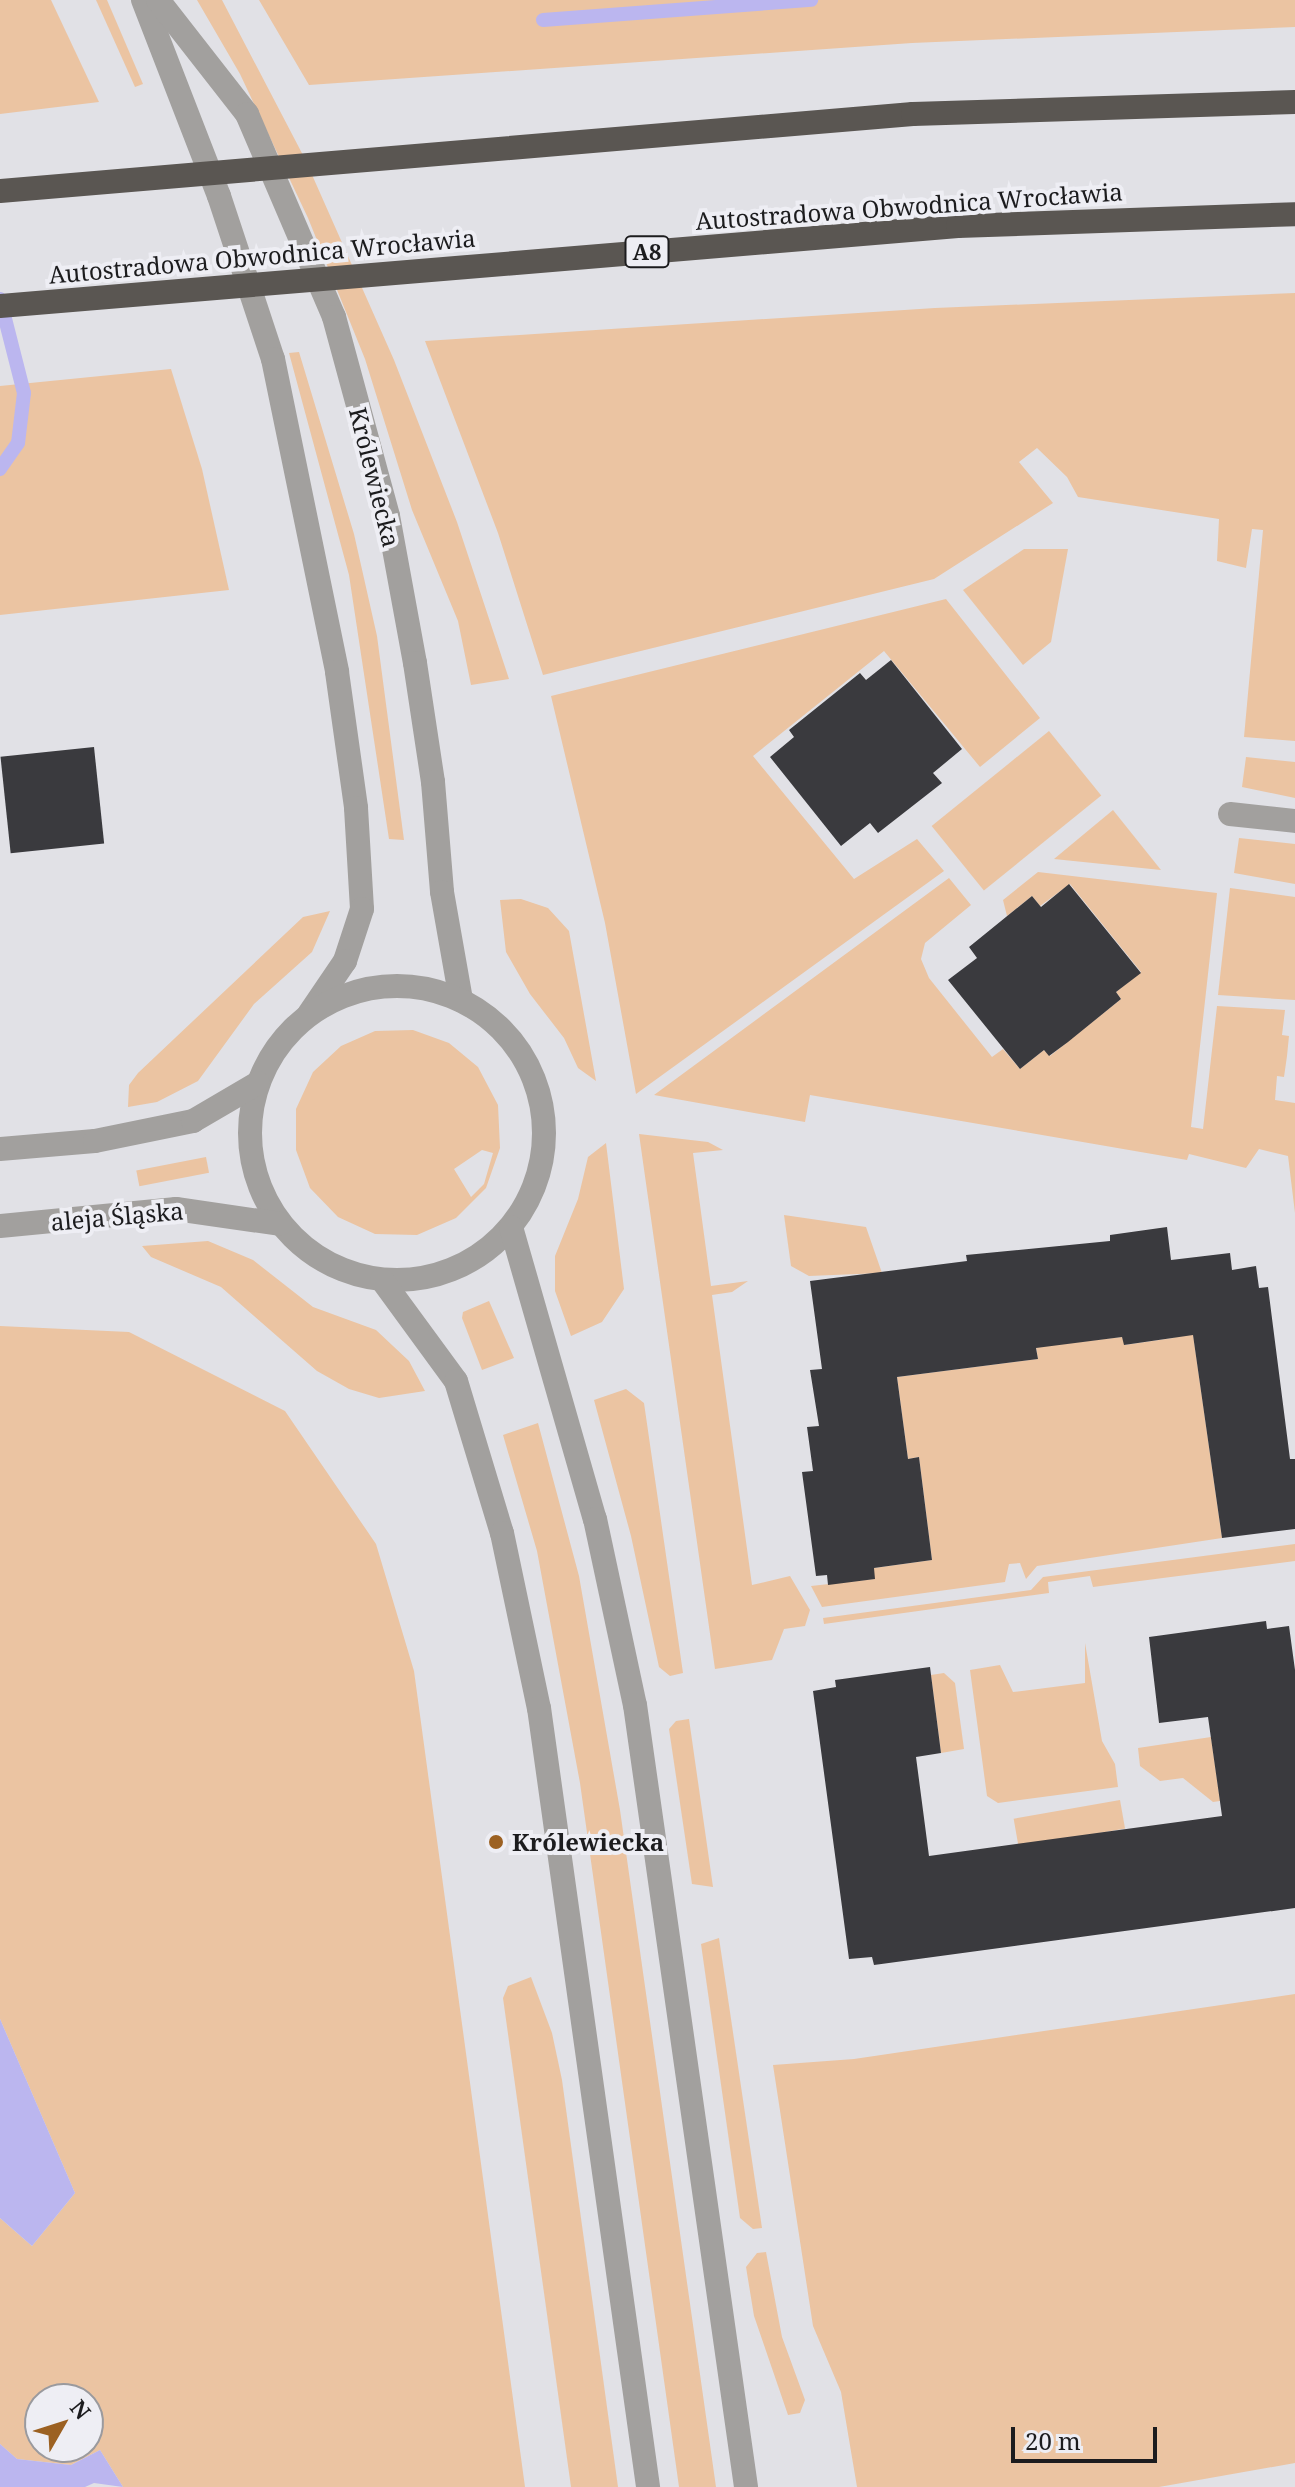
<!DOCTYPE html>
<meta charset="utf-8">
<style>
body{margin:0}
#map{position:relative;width:1295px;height:2487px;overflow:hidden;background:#e1e1e6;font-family:"Noto Serif",serif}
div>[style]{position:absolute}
.green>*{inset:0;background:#ebc4a2;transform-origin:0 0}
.water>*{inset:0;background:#bbb6ef}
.stream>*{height:14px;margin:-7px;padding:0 7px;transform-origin:7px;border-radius:7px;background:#bbb6ef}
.building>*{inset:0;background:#3a3a3e;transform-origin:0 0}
.minor>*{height:24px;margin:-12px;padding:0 12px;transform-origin:12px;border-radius:12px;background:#a2a09e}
.minor>.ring{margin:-12px;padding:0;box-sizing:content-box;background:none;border:24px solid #a2a09e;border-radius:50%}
.highway-bridge>*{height:24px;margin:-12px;padding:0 12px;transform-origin:12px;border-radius:12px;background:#5a5652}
.dots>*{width:22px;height:22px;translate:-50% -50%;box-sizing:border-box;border:4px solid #eeeef4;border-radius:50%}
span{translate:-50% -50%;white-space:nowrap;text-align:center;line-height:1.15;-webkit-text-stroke:8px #eeeef4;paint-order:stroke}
.shield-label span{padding:2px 6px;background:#eeeef4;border:2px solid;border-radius:6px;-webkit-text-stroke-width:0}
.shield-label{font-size:22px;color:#1c1c1e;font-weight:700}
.street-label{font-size:24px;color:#1c1c1e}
.poi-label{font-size:24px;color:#1c1c1e;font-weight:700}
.left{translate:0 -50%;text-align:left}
.north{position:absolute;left:24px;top:2383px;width:80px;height:80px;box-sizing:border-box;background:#eeeef4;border:2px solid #9a9a9e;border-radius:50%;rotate:51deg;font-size:22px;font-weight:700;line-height:32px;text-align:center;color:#1c1c1e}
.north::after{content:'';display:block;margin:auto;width:28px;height:36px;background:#9c6122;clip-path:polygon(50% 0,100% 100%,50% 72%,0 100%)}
.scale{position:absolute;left:1011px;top:2427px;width:146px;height:36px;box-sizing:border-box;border:4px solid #1c1c1e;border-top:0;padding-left:10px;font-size:24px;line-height:28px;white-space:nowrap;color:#1c1c1e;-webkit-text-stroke:6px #eeeef4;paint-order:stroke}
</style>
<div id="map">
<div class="green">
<div style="clip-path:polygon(0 0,51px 0,99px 102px,0 114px)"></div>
<div style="clip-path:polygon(96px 0,107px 0,143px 84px,135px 87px)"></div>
<div style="clip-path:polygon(197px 0,222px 0,305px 159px,394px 360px,457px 522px,509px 679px,471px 685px,458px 621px,412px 510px,365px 359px,308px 218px,240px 74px)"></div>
<div style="clip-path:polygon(259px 0,1295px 0,1295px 27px,912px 43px,309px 85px)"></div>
<div style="clip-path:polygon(1295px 293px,1295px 741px,1244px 737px,1263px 530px,1252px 529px,1246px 568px,1217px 561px,1219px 519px,1078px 497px,1067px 477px,1037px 448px,1019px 462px,1053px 503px,934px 579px,543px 675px,498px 533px,425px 341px,935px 308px)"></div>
<div style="clip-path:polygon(299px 352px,354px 534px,377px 636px,404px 840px,389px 839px,349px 575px,289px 353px)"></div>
<div style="clip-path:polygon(171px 369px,202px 469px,229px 590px,0 615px,0 386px)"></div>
<div style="clip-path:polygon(1024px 549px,1068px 549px,1051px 642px,1023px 665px,963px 590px)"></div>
<div style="clip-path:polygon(946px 599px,1040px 718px,980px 767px,884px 651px,753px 756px,854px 879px,917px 839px,944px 871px,636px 1094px,605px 923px,551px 696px)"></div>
<div style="left:1049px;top:731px;width:83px;height:151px;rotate:51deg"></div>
<div style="clip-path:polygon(1246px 757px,1295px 762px,1295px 798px,1242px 787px)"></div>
<div style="clip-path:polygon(1113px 810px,1161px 870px,1054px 859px)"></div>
<div style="clip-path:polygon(1239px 838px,1295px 844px,1295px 884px,1234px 873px)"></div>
<div style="clip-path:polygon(1038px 872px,1217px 893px,1191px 1127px,1203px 1129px,1217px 1006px,1285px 1010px,1282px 1035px,1289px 1036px,1287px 1056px,1284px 1077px,1277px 1076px,1275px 1100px,1295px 1103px,1295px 1213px,1288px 1156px,1259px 1149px,1246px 1168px,1189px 1154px,1187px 1160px,810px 1095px,805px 1122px,654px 1095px,949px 878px,971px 905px,925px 943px,921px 959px,929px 978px,992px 1057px,1003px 1049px,1020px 1069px,1044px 1050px,1050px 1056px,1121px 999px,1116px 992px,1141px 972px,1070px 884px,1040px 906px,1032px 896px,1007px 916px,1003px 900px)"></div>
<div style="clip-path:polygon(1230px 888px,1295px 897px,1295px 1000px,1218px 995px)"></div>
<div style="clip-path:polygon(521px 899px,548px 908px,569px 931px,596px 1081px,578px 1068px,564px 1038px,530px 994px,506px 952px,500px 900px)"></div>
<div style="clip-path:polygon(330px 911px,312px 952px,254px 1004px,198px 1081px,157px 1102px,128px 1107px,129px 1085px,138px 1073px,303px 917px)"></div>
<div style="clip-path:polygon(evenodd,413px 1030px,449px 1043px,478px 1067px,498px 1105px,500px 1148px,486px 1188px,456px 1218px,417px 1235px,375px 1234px,338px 1217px,310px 1188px,296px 1150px,296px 1109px,313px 1072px,341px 1046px,375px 1031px,413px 1030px,482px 1150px,493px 1153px,484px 1184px,471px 1197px,454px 1169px,482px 1150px)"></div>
<div style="clip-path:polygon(639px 1134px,708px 1142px,723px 1150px,693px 1153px,711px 1286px,748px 1281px,732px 1292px,712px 1295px,752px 1585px,790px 1576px,810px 1610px,805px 1626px,784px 1629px,772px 1660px,715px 1669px)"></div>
<div style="clip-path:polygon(606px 1143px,624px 1289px,602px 1322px,571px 1336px,555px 1291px,555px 1256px,578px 1199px,588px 1157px)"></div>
<div style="left:206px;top:1157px;width:16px;height:71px;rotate:79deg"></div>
<div style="clip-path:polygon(784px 1215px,866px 1227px,882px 1273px,809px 1276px,791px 1266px)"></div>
<div style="clip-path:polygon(208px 1241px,253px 1260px,313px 1307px,376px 1330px,409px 1361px,425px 1391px,379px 1398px,349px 1389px,317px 1371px,221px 1287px,151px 1257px,142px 1246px)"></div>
<div style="clip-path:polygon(489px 1301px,514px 1358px,482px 1370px,462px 1318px,463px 1312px)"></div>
<div style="clip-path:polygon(evenodd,0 1326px,129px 1332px,285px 1411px,376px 1544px,414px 1671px,525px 2487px,123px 2487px,100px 2450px,71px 2465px,17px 2459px,0 2444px,0 2218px,32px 2246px,75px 2193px,0 2019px,0 1326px,40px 2399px,88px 2399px,88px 2447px,40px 2447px,40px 2399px)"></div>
<div style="clip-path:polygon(1192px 1327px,1222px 1538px,1037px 1566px,1026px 1579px,1020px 1563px,1009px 1564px,1005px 1582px,822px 1607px,811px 1586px,874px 1579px,874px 1568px,932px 1560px,919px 1457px,908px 1459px,897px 1377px,1038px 1359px,1036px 1347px,1122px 1337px,1125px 1345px,1173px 1338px)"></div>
<div style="clip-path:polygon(626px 1389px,644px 1403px,683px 1673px,670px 1676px,659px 1667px,631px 1536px,594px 1400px)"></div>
<div style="clip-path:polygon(538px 1423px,579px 1576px,620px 1810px,716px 2487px,679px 2487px,580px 1783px,537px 1551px,503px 1435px)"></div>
<div style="clip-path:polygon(1295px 1544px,1295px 1561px,1093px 1587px,1090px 1576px,1048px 1582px,1049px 1593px,824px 1624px,823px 1618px,1031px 1590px,1043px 1577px)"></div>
<div style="clip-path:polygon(1085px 1643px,1102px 1741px,1115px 1764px,1118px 1787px,998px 1803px,987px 1796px,970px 1670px,1000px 1665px,1013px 1692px,1085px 1683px)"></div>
<div style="clip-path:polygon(944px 1673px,955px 1683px,964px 1749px,941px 1753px,931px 1675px)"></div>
<div style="clip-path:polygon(689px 1719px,713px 1887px,692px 1884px,669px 1729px,676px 1721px)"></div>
<div style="clip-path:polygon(1211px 1737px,1220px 1801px,1213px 1802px,1183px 1778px,1160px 1781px,1140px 1766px,1138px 1748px)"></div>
<div style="left:1120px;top:1800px;width:29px;height:108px;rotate:80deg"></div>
<div style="clip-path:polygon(719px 1938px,762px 2228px,753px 2229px,740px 2218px,701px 1944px)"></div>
<div style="clip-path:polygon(531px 1977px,552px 2033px,562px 2080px,618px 2487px,571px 2487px,503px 1998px,508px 1986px)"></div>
<div style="clip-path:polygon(1295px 1994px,1295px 2463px,1159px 2487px,857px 2487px,841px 2392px,813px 2326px,773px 2065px,854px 2059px)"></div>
<div style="clip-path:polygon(766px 2252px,782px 2337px,805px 2400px,800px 2413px,788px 2415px,754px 2316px,746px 2267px,757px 2253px)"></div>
</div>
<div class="water">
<div style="clip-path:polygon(0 2019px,75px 2193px,32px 2246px,0 2218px)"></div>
<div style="clip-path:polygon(0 2444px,17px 2459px,71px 2465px,100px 2450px,123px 2487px,94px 2483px,85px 2487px,0 2487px)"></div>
</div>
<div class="stream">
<div style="left:543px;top:20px;width:269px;rotate:-4.3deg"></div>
<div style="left:0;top:299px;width:97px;rotate:75.7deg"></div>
<div style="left:24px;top:393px;width:50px;rotate:96.8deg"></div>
<div style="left:18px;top:443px;width:32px;rotate:125deg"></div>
</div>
<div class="building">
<div style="clip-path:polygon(891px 660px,962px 749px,933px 773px,942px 783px,878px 833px,870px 823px,841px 846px,770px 757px,794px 737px,789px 730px,860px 673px,866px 680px)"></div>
<div style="left:94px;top:747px;width:97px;height:94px;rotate:84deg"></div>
<div style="clip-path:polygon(1069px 884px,1141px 973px,1116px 992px,1121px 999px,1068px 1042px,1049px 1056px,1044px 1050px,1020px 1069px,948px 980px,977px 958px,969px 947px,1032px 896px,1041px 907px)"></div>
<div style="clip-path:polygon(1167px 1227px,1171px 1260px,1230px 1253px,1232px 1270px,1256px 1266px,1259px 1288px,1268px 1287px,1290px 1459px,1295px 1459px,1295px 1529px,1222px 1538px,1193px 1335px,1124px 1345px,1122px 1337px,1036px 1348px,1038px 1359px,897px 1377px,908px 1459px,919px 1457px,932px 1560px,874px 1568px,875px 1579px,828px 1585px,827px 1575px,816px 1576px,802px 1472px,813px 1471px,807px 1427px,819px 1426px,810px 1370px,822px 1369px,810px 1281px,967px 1261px,966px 1255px,1110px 1241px,1110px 1235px)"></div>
<div style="clip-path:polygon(1266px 1621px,1267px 1629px,1289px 1626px,1295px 1670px,1295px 1908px,874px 1965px,872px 1957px,849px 1959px,813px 1691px,836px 1687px,835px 1680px,930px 1667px,941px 1753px,916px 1757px,929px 1856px,1222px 1816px,1208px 1717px,1159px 1723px,1149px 1637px)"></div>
</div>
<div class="minor">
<div style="left:143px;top:0;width:210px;rotate:68.8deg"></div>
<div style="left:219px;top:196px;width:172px;rotate:71.7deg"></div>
<div style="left:273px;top:359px;width:319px;rotate:78.4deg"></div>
<div style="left:337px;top:672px;width:137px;rotate:82deg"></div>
<div style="left:356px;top:808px;width:101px;rotate:86.6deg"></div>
<div style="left:362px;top:909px;width:55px;rotate:108.1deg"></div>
<div style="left:345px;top:961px;width:64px;rotate:124.2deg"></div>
<div style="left:158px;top:0;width:145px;rotate:52deg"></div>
<div style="left:247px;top:114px;width:221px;rotate:66.8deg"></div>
<div style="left:334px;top:317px;width:206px;rotate:74.8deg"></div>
<div style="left:388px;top:516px;width:149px;rotate:79.6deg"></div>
<div style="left:415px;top:663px;width:120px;rotate:81.4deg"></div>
<div style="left:433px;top:782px;width:110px;rotate:85.3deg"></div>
<div style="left:442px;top:892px;width:110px;rotate:80deg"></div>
<div style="left:1230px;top:814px;width:65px;rotate:6.1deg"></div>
<div class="ring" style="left:250px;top:986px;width:270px;height:270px"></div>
<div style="left:0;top:1149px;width:95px;rotate:-4.8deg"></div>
<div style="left:95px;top:1141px;width:100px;rotate:-11.5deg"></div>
<div style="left:193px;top:1121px;width:75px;rotate:-30.3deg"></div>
<div style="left:0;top:1226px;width:177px;rotate:-5.5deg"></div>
<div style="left:176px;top:1209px;width:105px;rotate:8.2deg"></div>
<div style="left:511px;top:1227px;width:304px;rotate:74deg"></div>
<div style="left:595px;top:1519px;width:190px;rotate:77.9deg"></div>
<div style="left:635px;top:1705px;width:790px;rotate:81.92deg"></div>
<div style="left:382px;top:1280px;width:125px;rotate:53.8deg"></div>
<div style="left:456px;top:1381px;width:159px;rotate:73.2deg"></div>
<div style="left:502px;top:1533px;width:179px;rotate:78.1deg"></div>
<div style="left:539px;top:1708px;width:787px;rotate:82.03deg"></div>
</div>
<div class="highway-bridge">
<div style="left:0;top:191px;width:916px;rotate:-4.82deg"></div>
<div style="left:913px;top:114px;width:382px;rotate:-1.8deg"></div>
<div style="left:0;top:306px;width:961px;rotate:-4.77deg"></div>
<div style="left:958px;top:226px;width:337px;rotate:-2deg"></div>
</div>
<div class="dots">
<div style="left:496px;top:1842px;background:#9c6122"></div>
</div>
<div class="shield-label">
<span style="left:647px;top:252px">A8</span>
</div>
<div class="street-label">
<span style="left:909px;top:206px;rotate:-4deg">Autostradowa Obwodnica Wrocławia</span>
<span style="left:262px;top:256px;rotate:-5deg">Autostradowa Obwodnica Wrocławia</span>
<span style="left:375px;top:477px;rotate:76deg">Królewiecka</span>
<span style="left:117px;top:1216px;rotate:-5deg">aleja Śląska</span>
</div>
<div class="poi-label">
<span class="left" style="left:512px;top:1842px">Królewiecka</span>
</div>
<div class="north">N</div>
<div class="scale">20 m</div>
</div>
